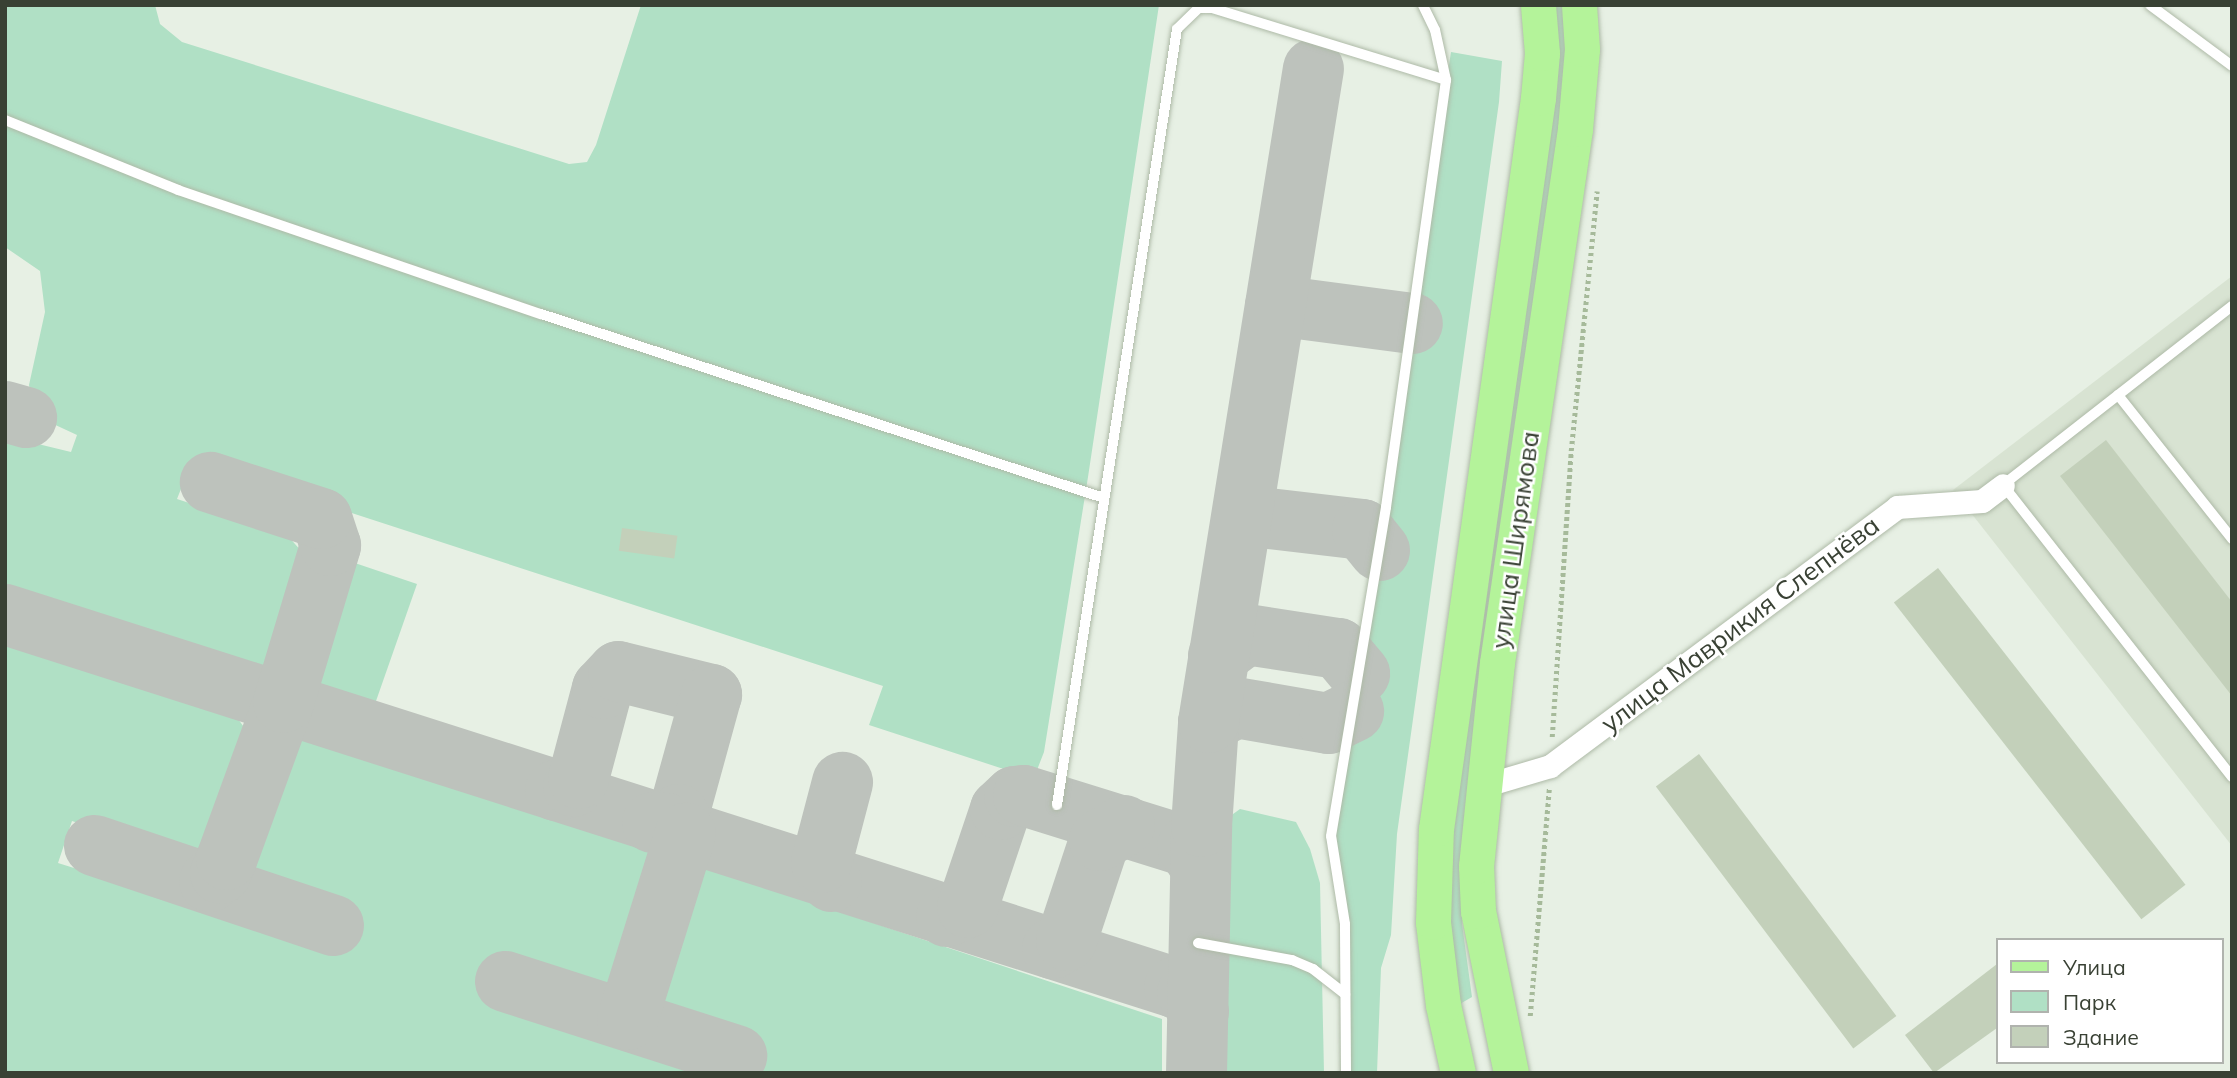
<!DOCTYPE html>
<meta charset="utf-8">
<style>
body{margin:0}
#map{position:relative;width:2237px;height:1078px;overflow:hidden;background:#e7f0e4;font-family:Mulish,sans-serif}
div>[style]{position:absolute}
.residential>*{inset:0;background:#d8e3d2}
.green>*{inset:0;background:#b0e0c5}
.taxiway>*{height:61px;margin:-30.5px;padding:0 30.5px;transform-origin:30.5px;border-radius:30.5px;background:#bdc2bc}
.building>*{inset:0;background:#c3d0ba;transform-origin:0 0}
.path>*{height:4.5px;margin-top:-2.25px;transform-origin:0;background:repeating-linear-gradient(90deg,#a6ba9a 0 3.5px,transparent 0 7px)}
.roads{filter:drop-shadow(0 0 2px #aebaa7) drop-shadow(0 0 2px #aebaa7)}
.lane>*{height:10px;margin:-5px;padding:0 5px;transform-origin:5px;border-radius:5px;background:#fff}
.street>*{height:23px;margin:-11.5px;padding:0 11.5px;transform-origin:11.5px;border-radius:11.5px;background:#fff}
.primary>*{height:35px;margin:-17.5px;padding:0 17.5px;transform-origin:17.5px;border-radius:17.5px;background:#b4f39a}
span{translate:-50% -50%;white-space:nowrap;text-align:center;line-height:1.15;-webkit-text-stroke:5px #fff;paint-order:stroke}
.street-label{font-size:26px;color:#394134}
.frame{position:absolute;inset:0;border:7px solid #394134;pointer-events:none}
.legend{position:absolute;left:1996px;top:938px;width:228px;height:126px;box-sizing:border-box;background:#fff;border:2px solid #b0b3ae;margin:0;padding:9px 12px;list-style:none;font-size:21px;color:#394134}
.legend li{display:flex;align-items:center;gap:14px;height:35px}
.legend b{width:35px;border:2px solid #b0b3ae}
</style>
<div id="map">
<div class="residential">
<div style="clip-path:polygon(2232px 276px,2232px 846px,1953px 490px)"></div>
</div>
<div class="green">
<div style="clip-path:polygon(5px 5px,155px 5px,160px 24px,182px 42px,569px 164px,587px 162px,596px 145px,641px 5px,1159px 5px,1088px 477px,1044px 752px,1037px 770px,1028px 777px,869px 725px,883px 686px,192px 461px,177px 499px,287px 535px,303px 553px,263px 671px,247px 682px,11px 608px,5px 591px,5px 436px,71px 452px,77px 435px,49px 422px,33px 404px,29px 385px,45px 312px,40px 271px,5px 247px)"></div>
<div style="clip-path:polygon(1552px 5px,1566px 5px,1568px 61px,1464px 835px,1462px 924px,1472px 997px,1458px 1005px,1445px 921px,1444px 838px)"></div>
<div style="clip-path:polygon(1451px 52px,1502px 61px,1499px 102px,1397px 834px,1391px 935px,1381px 968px,1377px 1073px,1348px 1073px,1344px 885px,1333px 827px)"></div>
<div style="clip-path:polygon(346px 560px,417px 584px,369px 721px,301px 703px,291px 687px,329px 567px)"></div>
<div style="clip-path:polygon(5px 642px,233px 712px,246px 730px,205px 865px,72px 821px,58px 863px,342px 952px,355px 913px,228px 872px,270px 745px,292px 731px,662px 850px,623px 997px,489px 956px,479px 994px,729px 1073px,5px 1073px)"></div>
<div style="clip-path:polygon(1240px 809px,1296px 822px,1310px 849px,1320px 883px,1324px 1073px,1219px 1073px,1222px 822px)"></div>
<div style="clip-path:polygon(684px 860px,1162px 1019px,1162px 1073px,751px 1073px,761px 1042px,645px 1003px)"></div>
</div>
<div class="taxiway">
<div style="left:1275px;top:305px;width:138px;rotate:7.5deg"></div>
<div style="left:5px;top:411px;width:22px;rotate:16deg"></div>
<div style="left:1243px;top:515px;width:120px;rotate:6.7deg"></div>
<div style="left:1362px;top:529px;width:27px;rotate:51deg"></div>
<div style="left:5px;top:614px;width:1227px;rotate:17.7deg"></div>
<div style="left:1174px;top:987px;width:14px;rotate:21deg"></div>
<div style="left:1187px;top:992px;width:22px;rotate:60deg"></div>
<div style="left:1218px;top:655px;width:35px;rotate:-37deg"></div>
<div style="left:1246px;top:634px;width:93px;rotate:8.7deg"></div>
<div style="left:1338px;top:648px;width:33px;rotate:50deg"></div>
<div style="left:1208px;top:722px;width:31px;rotate:-29deg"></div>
<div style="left:1235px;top:707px;width:94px;rotate:9.8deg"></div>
<div style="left:1328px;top:723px;width:28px;rotate:-26deg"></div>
<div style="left:555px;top:790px;width:18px;rotate:-13deg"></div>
<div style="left:573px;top:786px;width:9px;rotate:-58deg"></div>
<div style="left:578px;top:778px;width:93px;rotate:-75.1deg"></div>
<div style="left:602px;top:688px;width:23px;rotate:-47deg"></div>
<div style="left:618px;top:671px;width:96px;rotate:13.9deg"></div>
<div style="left:711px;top:694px;width:124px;rotate:105.4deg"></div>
<div style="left:678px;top:814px;width:15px;rotate:143deg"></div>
<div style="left:666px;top:823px;width:14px;rotate:-176deg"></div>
<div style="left:94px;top:845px;width:252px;rotate:18.5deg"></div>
<div style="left:209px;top:881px;width:14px;rotate:-36deg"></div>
<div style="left:220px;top:873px;width:15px;rotate:-67deg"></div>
<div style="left:226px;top:859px;width:167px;rotate:-70deg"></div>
<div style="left:283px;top:702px;width:164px;rotate:-73.3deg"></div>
<div style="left:330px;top:545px;width:28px;rotate:-108deg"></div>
<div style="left:321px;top:518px;width:117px;rotate:-162deg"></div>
<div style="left:831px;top:881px;width:21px;rotate:-118deg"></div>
<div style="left:821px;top:862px;width:83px;rotate:-75.3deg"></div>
<div style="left:946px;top:916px;width:23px;rotate:-23deg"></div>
<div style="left:967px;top:907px;width:103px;rotate:-71.4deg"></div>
<div style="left:1000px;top:809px;width:19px;rotate:-43deg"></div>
<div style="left:1014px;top:796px;width:9px;rotate:-6deg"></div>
<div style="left:1023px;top:795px;width:172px;rotate:17.3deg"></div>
<div style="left:1187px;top:846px;width:24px;rotate:57deg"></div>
<div style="left:1052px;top:948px;width:16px;rotate:-30deg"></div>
<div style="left:1066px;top:940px;width:105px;rotate:-71.7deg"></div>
<div style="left:1099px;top:840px;width:29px;rotate:-31deg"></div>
<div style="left:505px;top:981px;width:243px;rotate:17.8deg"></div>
<div style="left:627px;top:1019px;width:195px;rotate:-72.7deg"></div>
<div style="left:1196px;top:1073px;width:247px;rotate:-88.8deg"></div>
<div style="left:1201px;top:826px;width:104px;rotate:-86.1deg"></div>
<div style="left:1208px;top:722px;width:662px;rotate:-80.88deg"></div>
</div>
<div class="building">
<div style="clip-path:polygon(2106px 440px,2232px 602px,2232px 696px,2060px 476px)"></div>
<div style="left:622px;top:528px;width:56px;height:23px;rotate:8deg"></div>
<div style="left:1938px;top:568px;width:402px;height:56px;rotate:52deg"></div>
<div style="left:1699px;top:754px;width:328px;height:54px;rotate:53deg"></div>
<div style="clip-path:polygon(1997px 964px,1997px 1028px,1934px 1073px,1905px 1035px)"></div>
</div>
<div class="path">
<div style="left:1552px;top:737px;width:287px;rotate:-86.2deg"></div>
<div style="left:1571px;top:451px;width:261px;rotate:-84.3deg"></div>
<div style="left:1530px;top:1016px;width:229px;rotate:-85.2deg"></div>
</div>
<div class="roads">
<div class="lane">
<div style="left:2150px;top:5px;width:102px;rotate:36.6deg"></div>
<div style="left:5px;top:120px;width:187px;rotate:22deg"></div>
<div style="left:178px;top:190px;width:384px;rotate:18.9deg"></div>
<div style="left:541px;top:314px;width:592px;rotate:18.1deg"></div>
<div style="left:2232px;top:306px;width:291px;rotate:142deg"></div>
<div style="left:2003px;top:485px;width:371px;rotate:51.9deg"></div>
<div style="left:2118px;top:395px;width:184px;rotate:51.6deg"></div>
<div style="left:1057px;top:805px;width:785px;rotate:-81.21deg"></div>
<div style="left:1177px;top:29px;width:30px;rotate:-44deg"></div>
<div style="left:1199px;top:8px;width:13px"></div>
<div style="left:1212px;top:8px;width:245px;rotate:17.1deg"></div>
<div style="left:1198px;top:943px;width:96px;rotate:10.3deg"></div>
<div style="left:1292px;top:960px;width:23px;rotate:23deg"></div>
<div style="left:1313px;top:969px;width:41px;rotate:38deg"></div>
<div style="left:1346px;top:1073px;width:149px;rotate:-90.4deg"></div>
<div style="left:1345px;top:924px;width:89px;rotate:-99deg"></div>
<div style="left:1331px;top:836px;width:334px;rotate:-80.5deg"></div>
<div style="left:1386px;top:507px;width:431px;rotate:-82deg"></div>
<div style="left:1446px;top:80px;width:51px;rotate:-102.4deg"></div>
<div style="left:1435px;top:30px;width:28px;rotate:-116deg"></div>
</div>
<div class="street">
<div style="left:1483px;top:786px;width:70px;rotate:-16.6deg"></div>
<div style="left:1550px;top:766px;width:433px;rotate:-36.7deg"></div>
<div style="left:1897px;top:507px;width:85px;rotate:-4deg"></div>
<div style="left:1982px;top:501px;width:26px;rotate:-37deg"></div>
</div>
<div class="primary">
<div style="left:1458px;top:1073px;width:70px;rotate:-102.4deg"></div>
<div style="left:1443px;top:1005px;width:84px;rotate:-96.9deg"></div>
<div style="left:1433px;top:922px;width:93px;rotate:-88.2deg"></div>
<div style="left:1436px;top:829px;width:738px;rotate:-82.06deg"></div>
<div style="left:1538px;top:98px;width:45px;rotate:-84.9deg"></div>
<div style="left:1542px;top:53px;width:48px;rotate:-94.8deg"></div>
<div style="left:1511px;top:1073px;width:165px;rotate:-101.5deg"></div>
<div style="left:1478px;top:911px;width:45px;rotate:-92.5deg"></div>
<div style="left:1476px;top:866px;width:204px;rotate:-84.1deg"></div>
<div style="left:1497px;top:663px;width:540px;rotate:-81.69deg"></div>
<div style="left:1575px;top:129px;width:80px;rotate:-85deg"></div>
<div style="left:1582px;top:49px;width:44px;rotate:-93.9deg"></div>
</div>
</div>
<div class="street-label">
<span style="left:1515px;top:540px;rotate:-82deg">улица Ширямова</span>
<span style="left:1740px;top:624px;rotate:-37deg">улица Маврикия Слепнёва</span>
</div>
<div class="frame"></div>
<ul class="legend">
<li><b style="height:9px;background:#b4f39a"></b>Улица</li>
<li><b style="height:19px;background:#b0e0c5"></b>Парк</li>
<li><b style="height:19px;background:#c3d0ba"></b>Здание</li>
</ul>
</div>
